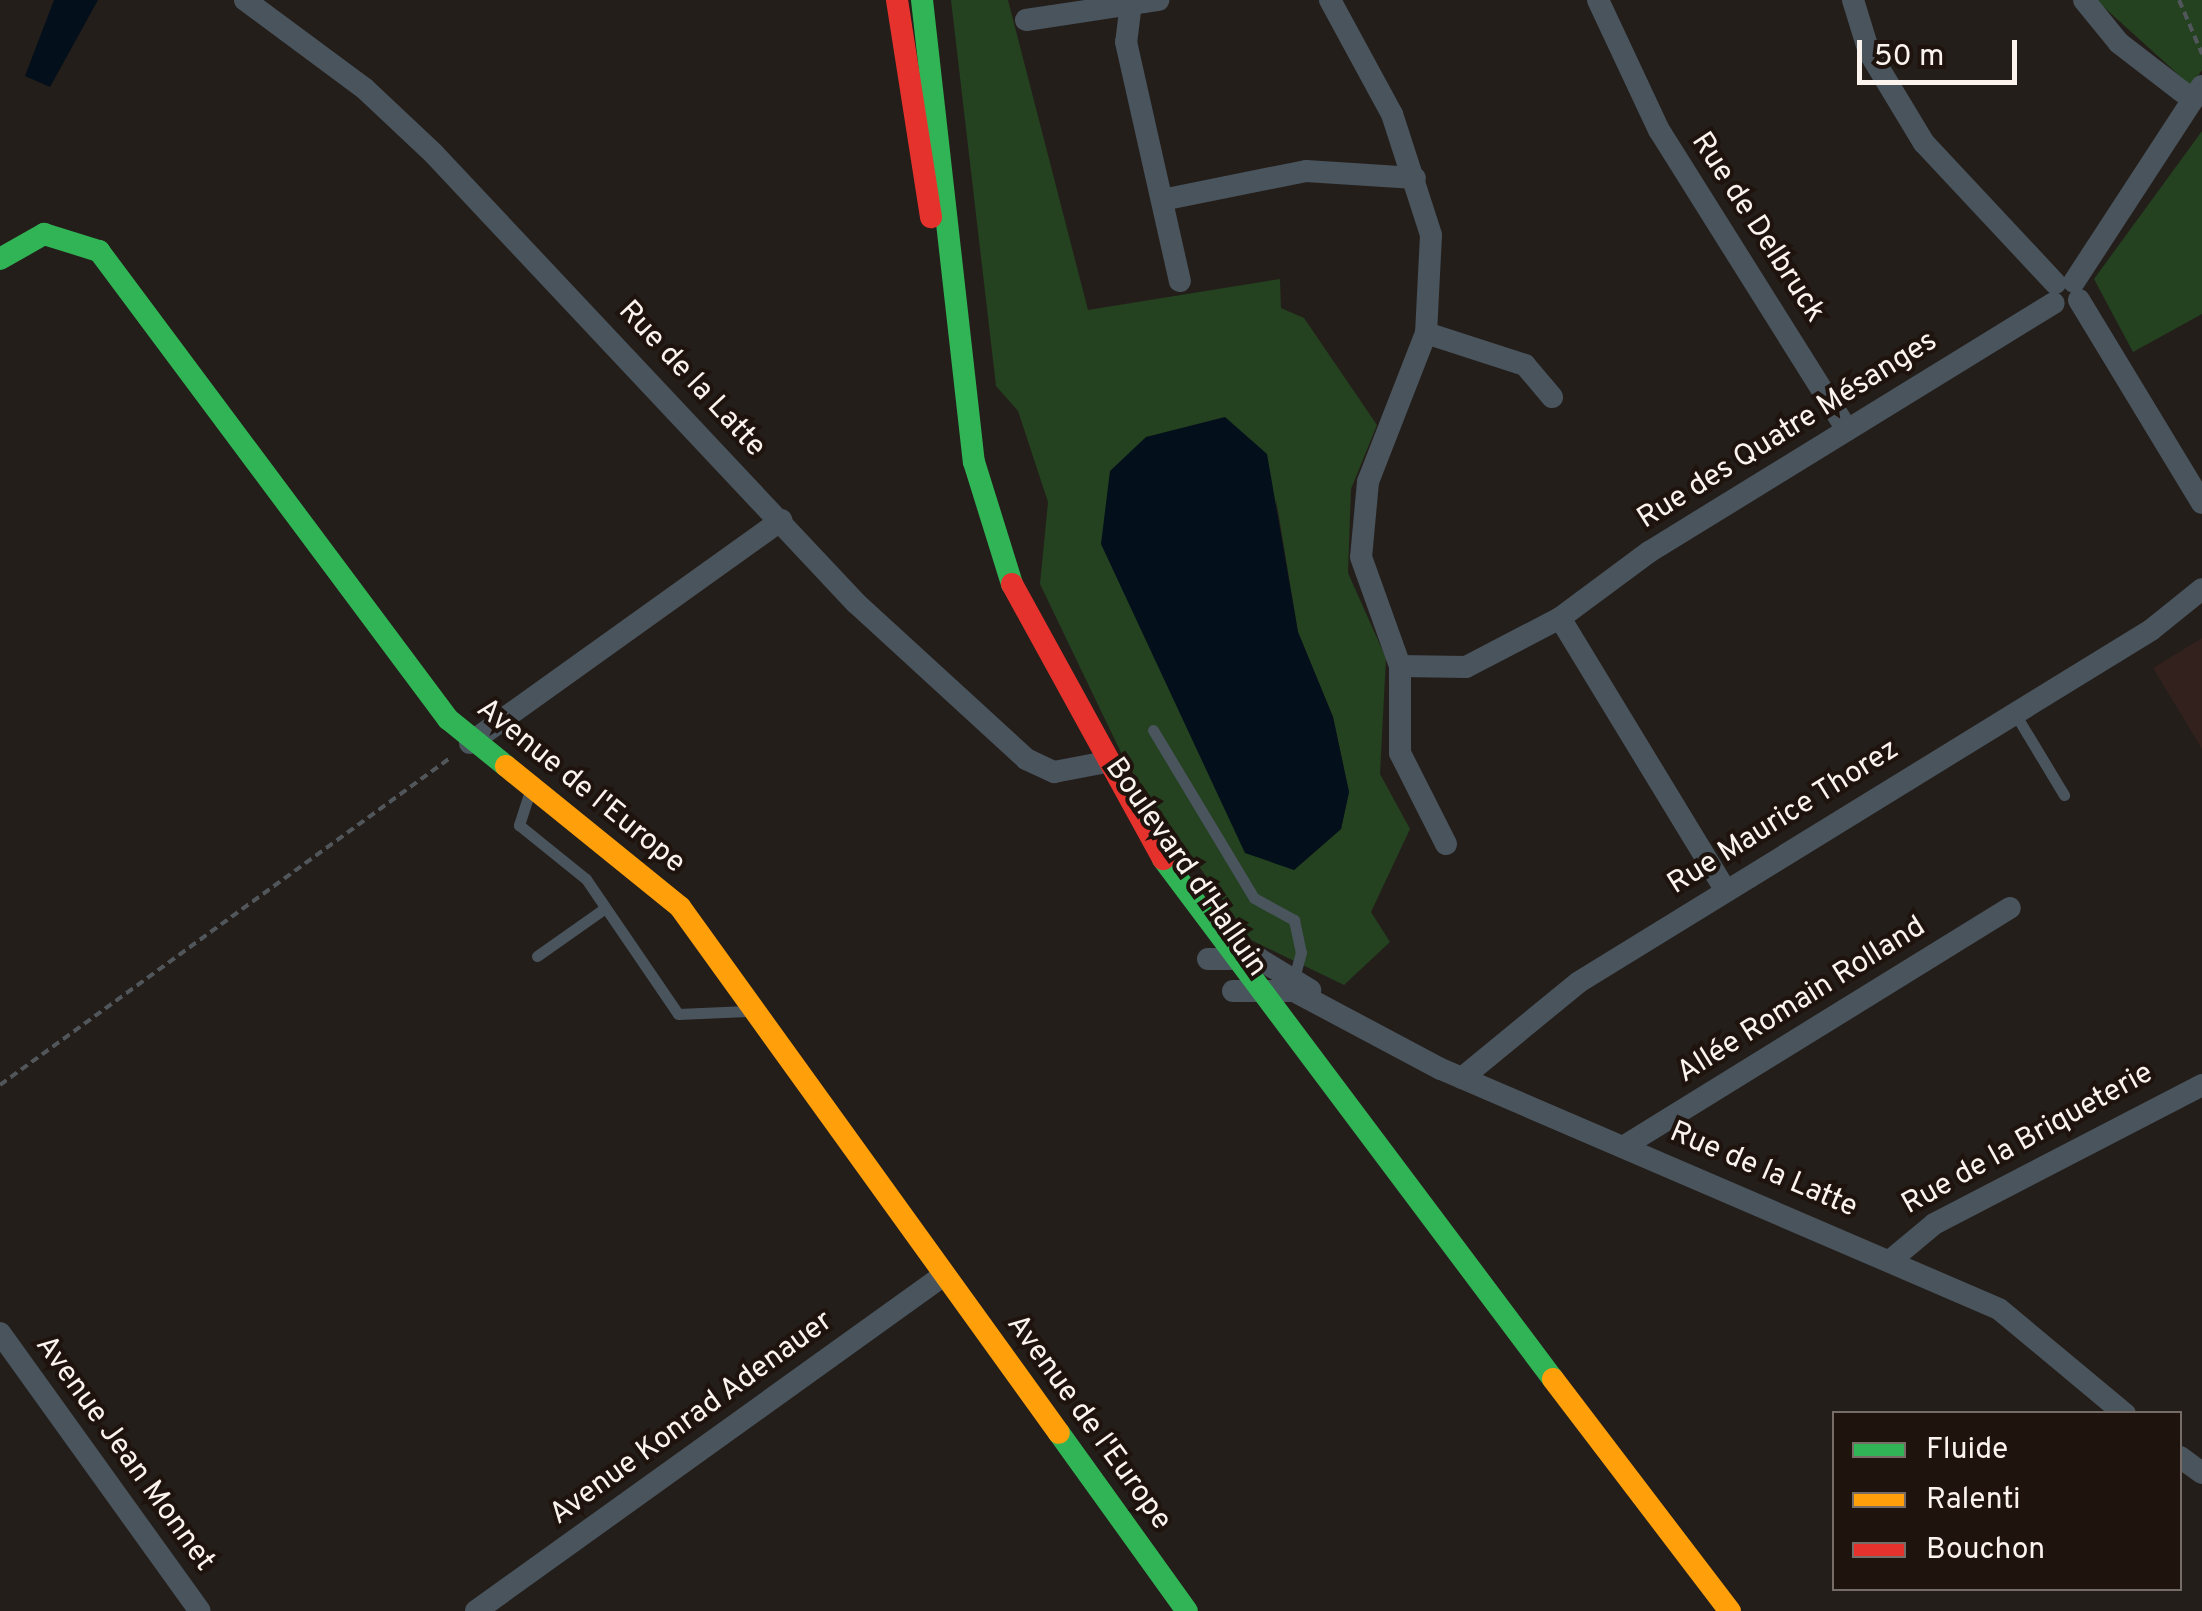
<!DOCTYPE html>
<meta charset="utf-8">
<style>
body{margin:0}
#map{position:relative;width:2202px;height:1611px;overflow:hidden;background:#241e1a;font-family:Overpass,sans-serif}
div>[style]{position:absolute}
.education>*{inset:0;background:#32211d}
.green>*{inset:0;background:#244120}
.water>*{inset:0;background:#030f1a}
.path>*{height:4px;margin-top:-2px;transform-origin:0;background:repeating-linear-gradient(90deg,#51565b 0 8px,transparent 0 13px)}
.lane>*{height:11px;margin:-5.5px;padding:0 5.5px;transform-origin:5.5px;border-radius:5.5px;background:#49545d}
.street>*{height:22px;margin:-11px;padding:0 11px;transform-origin:11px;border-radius:11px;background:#49545d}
.fast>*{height:22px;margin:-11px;padding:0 11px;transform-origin:11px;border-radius:11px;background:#30b455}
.slow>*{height:22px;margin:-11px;padding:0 11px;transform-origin:11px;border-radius:11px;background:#ff9f0a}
.jam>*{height:22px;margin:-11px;padding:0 11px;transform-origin:11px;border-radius:11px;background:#e5322d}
span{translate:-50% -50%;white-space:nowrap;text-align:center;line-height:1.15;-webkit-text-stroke:8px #1f130e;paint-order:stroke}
.street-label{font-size:30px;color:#fbf3ee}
.legend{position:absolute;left:1832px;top:1411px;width:350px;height:180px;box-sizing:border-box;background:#1f130e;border:2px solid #776d68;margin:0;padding:12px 18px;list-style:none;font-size:30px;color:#fbf3ee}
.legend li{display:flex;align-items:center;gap:20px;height:50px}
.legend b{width:50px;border:2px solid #776d68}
.scale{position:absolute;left:1857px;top:40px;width:160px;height:45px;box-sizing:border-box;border:5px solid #fbf3ee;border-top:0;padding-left:12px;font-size:30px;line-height:35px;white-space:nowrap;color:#fbf3ee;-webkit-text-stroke:8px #1f130e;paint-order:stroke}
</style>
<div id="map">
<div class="education">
<div style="clip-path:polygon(2202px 638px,2202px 749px,2153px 668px)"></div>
</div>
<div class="green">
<div style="clip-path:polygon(evenodd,951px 0,1008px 0,1088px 310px,1280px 279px,1281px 308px,1304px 318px,1377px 425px,1351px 489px,1348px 573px,1386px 658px,1380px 774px,1410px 829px,1371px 912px,1390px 942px,1344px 985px,1251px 940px,1126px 763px,1040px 584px,1048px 502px,1018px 411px,996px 386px,951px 0,1276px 499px,1298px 632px,1333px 717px,1349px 792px,1341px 829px,1294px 870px,1276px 499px)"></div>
<div style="clip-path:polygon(2096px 0,2202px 0,2202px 70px,2191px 86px)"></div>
<div style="clip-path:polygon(2202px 131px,2202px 314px,2133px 352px,2094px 279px)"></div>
</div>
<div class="water">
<div style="clip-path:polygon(54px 0,98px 0,50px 87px,25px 76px)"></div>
<div style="clip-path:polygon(1225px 417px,1267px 454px,1298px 632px,1333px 717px,1349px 792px,1341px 829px,1294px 870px,1245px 853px,1101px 544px,1110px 471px,1146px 437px)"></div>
</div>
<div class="path">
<div style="left:2179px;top:0;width:59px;rotate:66.9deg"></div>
<div style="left:0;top:1085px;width:556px;rotate:-36deg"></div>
</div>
<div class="lane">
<div style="left:2014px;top:712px;width:97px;rotate:58.9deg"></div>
<div style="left:1153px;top:730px;width:196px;rotate:59deg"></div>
<div style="left:1254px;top:898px;width:46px;rotate:28.8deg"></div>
<div style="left:1294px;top:920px;width:33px;rotate:78deg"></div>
<div style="left:1301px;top:952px;width:27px;rotate:105deg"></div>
<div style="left:530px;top:791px;width:36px;rotate:108deg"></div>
<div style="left:519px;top:825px;width:86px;rotate:38.9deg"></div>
<div style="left:586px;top:879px;width:163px;rotate:55.7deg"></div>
<div style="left:678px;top:1014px;width:69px;rotate:-2.5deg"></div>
<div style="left:537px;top:956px;width:83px;rotate:-35.2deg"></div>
</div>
<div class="street">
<div style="left:245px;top:0;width:148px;rotate:36.5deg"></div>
<div style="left:364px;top:88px;width:96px;rotate:43.3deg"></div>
<div style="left:434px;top:154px;width:616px;rotate:46.78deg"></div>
<div style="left:856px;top:603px;width:231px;rotate:42.5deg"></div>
<div style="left:1026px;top:759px;width:31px;rotate:25deg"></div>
<div style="left:1054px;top:772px;width:48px;rotate:-10.8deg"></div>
<div style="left:1330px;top:0;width:130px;rotate:61.5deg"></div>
<div style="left:1392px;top:114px;width:127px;rotate:72.1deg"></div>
<div style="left:1431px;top:235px;width:98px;rotate:92.9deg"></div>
<div style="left:1426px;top:333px;width:160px;rotate:111.3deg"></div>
<div style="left:1368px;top:482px;width:75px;rotate:95.3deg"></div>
<div style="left:1361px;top:557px;width:116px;rotate:70.3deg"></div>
<div style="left:1400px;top:666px;width:87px;rotate:90deg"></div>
<div style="left:1400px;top:753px;width:102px;rotate:63.2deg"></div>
<div style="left:1598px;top:0;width:144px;rotate:64.9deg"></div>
<div style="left:1659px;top:130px;width:354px;rotate:57.9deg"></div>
<div style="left:1853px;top:0;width:54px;rotate:72.9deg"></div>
<div style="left:1869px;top:52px;width:106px;rotate:58.9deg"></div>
<div style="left:1924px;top:143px;width:192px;rotate:46.9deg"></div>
<div style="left:2084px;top:0;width:55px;rotate:50.9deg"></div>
<div style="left:2119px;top:43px;width:93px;rotate:37.6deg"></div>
<div style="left:1130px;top:11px;width:31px;rotate:97deg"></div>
<div style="left:1126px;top:42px;width:245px;rotate:77.3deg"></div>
<div style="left:1026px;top:20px;width:134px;rotate:-8.6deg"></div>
<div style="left:1167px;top:199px;width:142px;rotate:-11.4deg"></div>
<div style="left:1306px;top:171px;width:109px;rotate:3.7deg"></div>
<div style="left:2074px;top:282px;width:234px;rotate:-56.9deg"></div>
<div style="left:2079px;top:300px;width:237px;rotate:58.8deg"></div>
<div style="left:1426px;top:333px;width:104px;rotate:17.9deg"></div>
<div style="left:1525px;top:365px;width:42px;rotate:49.8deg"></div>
<div style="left:1560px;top:618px;width:317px;rotate:58.7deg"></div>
<div style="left:1400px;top:666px;width:66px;rotate:0.9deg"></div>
<div style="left:1466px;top:667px;width:106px;rotate:-27.5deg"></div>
<div style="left:1560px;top:618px;width:111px;rotate:-36.6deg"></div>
<div style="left:1649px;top:552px;width:475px;rotate:-31.6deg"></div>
<div style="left:470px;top:743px;width:383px;rotate:-35.6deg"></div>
<div style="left:1208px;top:959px;width:51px"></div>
<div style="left:1259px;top:959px;width:60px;rotate:31.3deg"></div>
<div style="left:1233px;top:991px;width:61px"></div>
<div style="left:1294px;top:991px;width:166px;rotate:28deg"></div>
<div style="left:1441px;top:1069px;width:607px;rotate:23.27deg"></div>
<div style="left:1999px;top:1309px;width:164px;rotate:39.8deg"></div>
<div style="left:1462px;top:1078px;width:151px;rotate:-39.4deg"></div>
<div style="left:1579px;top:982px;width:672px;rotate:-31.61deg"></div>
<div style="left:2151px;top:630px;width:65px;rotate:-38.8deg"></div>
<div style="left:1626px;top:1145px;width:451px;rotate:-31.7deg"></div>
<div style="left:1891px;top:1260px;width:56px;rotate:-39.9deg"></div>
<div style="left:1934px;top:1224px;width:302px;rotate:-27.4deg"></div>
<div style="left:0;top:1333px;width:342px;rotate:54.3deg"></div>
<div style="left:2180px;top:1457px;width:27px;rotate:36deg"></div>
<div style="left:476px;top:1611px;width:576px;rotate:-35.68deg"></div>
</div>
<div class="fast">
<div style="left:922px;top:0;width:465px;rotate:83.6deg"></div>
<div style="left:974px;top:462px;width:128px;rotate:72.7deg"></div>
<div style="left:0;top:259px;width:51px;rotate:-29.6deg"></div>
<div style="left:44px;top:234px;width:58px;rotate:17.2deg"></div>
<div style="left:99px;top:251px;width:584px;rotate:53.29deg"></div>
<div style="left:448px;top:719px;width:75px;rotate:39deg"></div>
<div style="left:1163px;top:859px;width:650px;rotate:53.13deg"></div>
<div style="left:1059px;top:1433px;width:219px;rotate:54.3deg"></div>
</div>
<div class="slow">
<div style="left:506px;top:766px;width:224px;rotate:39deg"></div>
<div style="left:680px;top:907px;width:648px;rotate:54.23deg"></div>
<div style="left:1553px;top:1379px;width:292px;rotate:52.7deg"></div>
</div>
<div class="jam">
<div style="left:897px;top:0;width:220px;rotate:81.1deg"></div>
<div style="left:1012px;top:584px;width:314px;rotate:61.2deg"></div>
</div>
<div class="street-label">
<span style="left:1757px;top:228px;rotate:57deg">Rue de Delbruck</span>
<span style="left:691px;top:380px;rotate:47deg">Rue de la Latte</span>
<span style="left:1788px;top:431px;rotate:-32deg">Rue des Quatre Mésanges</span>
<span style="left:580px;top:787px;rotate:39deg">Avenue de l'Europe</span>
<span style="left:1784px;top:818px;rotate:-32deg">Rue Maurice Thorez</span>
<span style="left:1185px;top:868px;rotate:55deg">Boulevard d'Halluin</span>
<span style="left:1802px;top:1001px;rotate:-32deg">Allée Romain Rolland</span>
<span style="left:2028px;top:1140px;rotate:-29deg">Rue de la Briqueterie</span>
<span style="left:1763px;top:1171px;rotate:23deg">Rue de la Latte</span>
<span style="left:692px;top:1419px;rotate:-36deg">Avenue Konrad Adenauer</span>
<span style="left:1088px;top:1423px;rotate:54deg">Avenue de l'Europe</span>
<span style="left:124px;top:1454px;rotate:54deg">Avenue Jean Monnet</span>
</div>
<ul class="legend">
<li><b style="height:12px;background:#30b455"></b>Fluide</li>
<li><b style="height:12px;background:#ff9f0a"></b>Ralenti</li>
<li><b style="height:12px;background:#e5322d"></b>Bouchon</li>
</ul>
<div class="scale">50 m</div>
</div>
